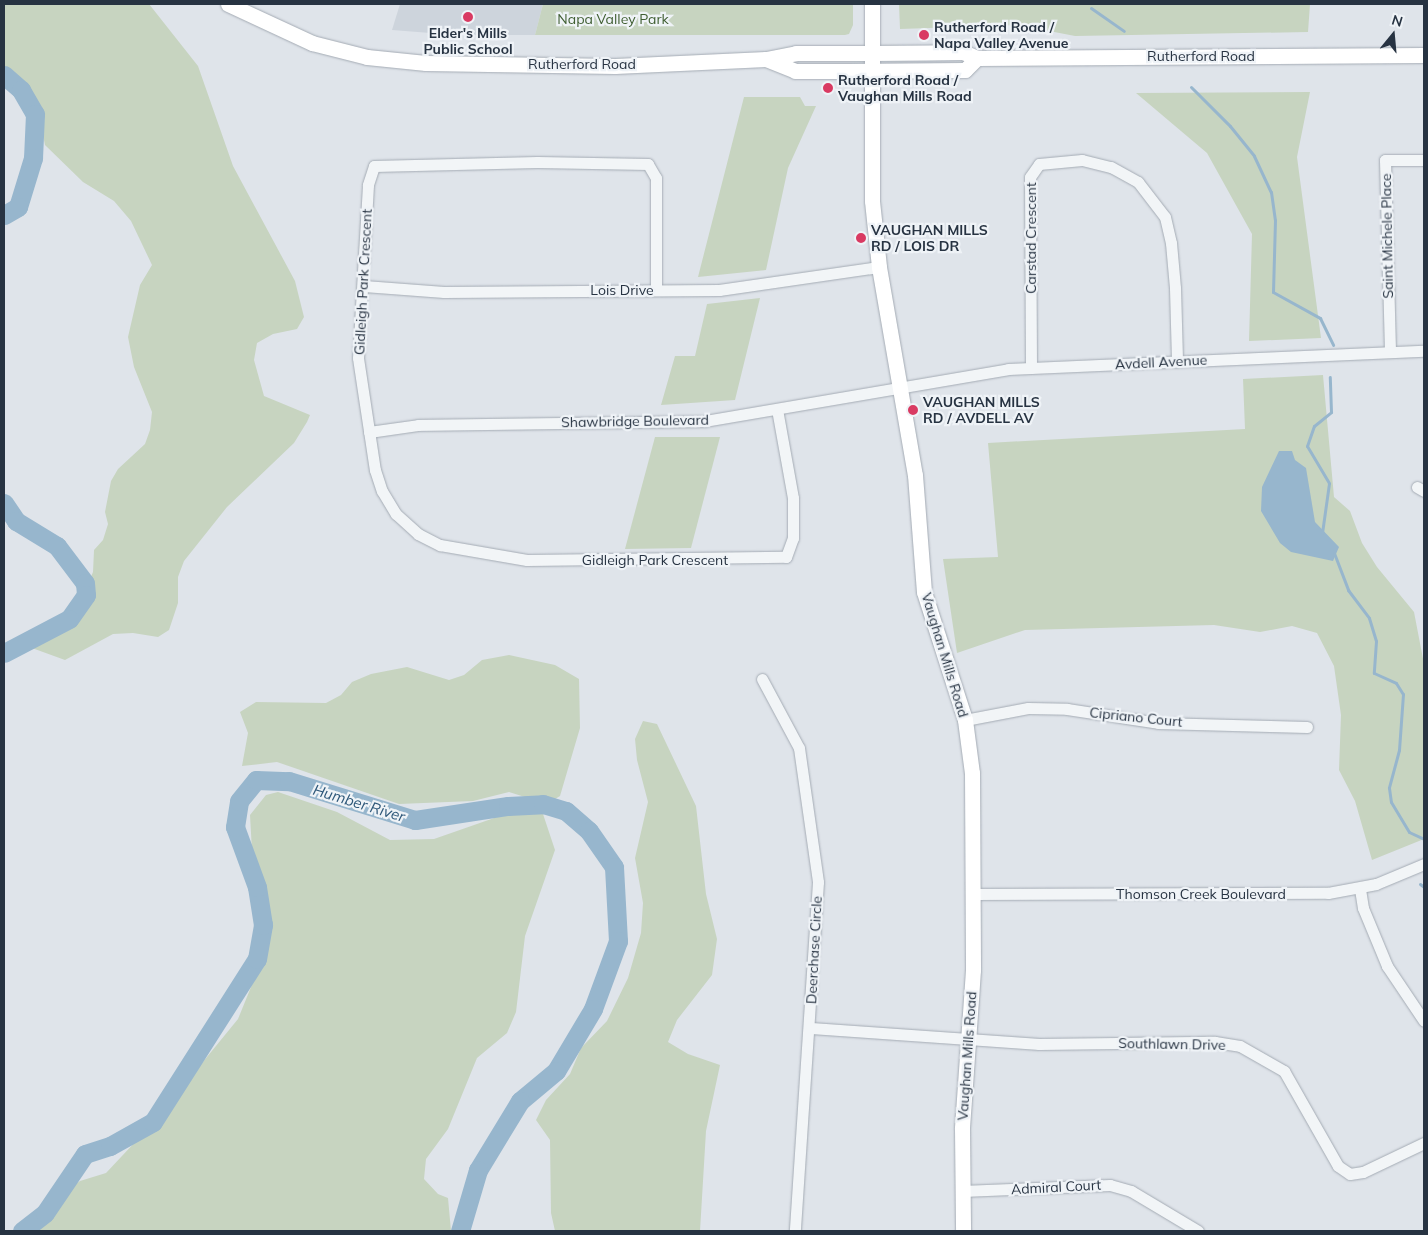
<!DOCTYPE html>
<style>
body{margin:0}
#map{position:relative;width:1428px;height:1235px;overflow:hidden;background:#dfe4ea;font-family:Mulish,sans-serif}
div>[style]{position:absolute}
.built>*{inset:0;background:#cdd4dc}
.green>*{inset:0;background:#c7d4c0}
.water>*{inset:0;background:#97b6cd}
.stream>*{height:3px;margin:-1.5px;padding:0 1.5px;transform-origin:1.5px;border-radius:1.5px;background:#97b6cd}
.river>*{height:19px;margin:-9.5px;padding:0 9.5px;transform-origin:9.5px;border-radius:9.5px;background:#97b6cd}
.roads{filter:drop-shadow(0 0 1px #a4abb4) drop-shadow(0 0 1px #a4abb4)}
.street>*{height:11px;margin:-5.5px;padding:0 5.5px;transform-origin:5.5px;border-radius:5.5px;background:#f2f5f7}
.secondary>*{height:15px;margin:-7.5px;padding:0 7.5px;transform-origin:7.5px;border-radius:7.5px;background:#fff}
.dots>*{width:14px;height:14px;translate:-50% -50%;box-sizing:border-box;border:2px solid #eff3f7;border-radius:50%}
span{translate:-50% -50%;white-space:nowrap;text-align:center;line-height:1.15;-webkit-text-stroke:4.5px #eff3f7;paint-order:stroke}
.park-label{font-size:14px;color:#405f33}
.poi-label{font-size:14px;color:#273342;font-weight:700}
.left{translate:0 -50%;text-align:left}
.street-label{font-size:14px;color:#273342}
.water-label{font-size:15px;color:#2d5779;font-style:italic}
.frame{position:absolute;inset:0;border:5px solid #273342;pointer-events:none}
.north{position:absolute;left:1368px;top:10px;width:50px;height:50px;-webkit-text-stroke:4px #eff3f7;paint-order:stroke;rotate:17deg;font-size:14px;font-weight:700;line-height:20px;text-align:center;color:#273342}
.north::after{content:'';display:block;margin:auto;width:18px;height:22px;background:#273342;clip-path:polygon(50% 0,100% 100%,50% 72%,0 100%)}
</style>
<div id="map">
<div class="built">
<div style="clip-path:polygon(400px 4px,543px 4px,535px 35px,456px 35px,392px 30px)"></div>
</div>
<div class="green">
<div style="clip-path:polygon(4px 4px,149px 4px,198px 66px,233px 166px,295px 281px,304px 317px,297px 329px,273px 334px,257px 343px,254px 360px,264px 396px,310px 415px,307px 422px,294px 443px,227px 507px,184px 561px,178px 577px,178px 603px,169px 630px,158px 637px,133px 633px,113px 634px,65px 660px,32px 648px,80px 603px,93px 572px,94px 550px,103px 540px,108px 524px,105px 512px,111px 481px,118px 469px,145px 444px,150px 430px,152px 412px,134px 367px,128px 337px,140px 285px,152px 265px,131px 221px,114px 201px,83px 182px,45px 145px,42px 130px,17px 84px,4px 71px)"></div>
<div style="clip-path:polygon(543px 4px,853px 4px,853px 25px,849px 34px,845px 35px,535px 35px)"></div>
<div style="clip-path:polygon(899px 4px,1310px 4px,1308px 32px,1075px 36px,1018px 25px,900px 29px)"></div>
<div style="clip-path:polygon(1310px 92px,1297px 157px,1321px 338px,1249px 341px,1252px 234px,1207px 153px,1136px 93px)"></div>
<div style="clip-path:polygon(744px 97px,800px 97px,805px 106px,816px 106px,788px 168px,766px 270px,698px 277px)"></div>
<div style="clip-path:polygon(760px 298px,735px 400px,661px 405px,675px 356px,695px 356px,707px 304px)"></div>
<div style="clip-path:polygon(1323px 375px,1334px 497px,1350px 511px,1362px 543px,1377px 567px,1414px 612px,1424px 664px,1424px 839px,1372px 860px,1355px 801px,1339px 770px,1341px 715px,1334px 666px,1317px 633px,1292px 626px,1260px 632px,1214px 625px,1025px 630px,957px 653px,943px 559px,998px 557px,988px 443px,1245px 429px,1243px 379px)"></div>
<div style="clip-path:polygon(655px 437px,720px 437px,691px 548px,625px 549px)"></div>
<div style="clip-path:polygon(509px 655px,555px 665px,579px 679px,580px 728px,560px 796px,547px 804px,509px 792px,473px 801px,399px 804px,277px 762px,242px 766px,248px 733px,240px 712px,256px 702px,326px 703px,341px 695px,352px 682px,371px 674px,407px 667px,449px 680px,464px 675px,482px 660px)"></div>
<div style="clip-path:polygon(643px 721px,657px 724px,696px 806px,706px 894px,717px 939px,712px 975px,677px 1020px,668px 1042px,688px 1054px,720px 1065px,706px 1131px,700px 1231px,555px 1231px,551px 1213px,550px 1140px,536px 1120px,546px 1100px,570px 1074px,581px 1048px,607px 1021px,628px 978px,641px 933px,643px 903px,635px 858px,648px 802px,637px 760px,635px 739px)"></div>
<div style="clip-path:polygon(278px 792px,337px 812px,390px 840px,434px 839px,497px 817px,542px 811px,555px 850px,525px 936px,516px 1012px,507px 1033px,477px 1058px,448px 1129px,426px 1159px,424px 1179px,438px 1194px,448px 1198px,451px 1231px,35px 1231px,54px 1200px,80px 1181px,106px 1173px,153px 1123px,238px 1019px,260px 965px,270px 926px,263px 878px,252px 851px,250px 815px,266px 795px)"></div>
</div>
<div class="water">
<div style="clip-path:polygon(1279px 451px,1292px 451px,1295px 460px,1306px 468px,1315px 522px,1339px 547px,1333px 561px,1291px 552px,1280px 543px,1261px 511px,1262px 487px)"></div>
</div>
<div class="stream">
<div style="left:1091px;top:8px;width:40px;rotate:34.9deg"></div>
<div style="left:1191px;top:87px;width:55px;rotate:45deg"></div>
<div style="left:1230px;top:126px;width:38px;rotate:51deg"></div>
<div style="left:1254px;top:156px;width:40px;rotate:65deg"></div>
<div style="left:1271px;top:192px;width:28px;rotate:82deg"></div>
<div style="left:1275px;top:220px;width:72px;rotate:91.6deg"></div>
<div style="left:1273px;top:292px;width:54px;rotate:29deg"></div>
<div style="left:1320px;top:318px;width:30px;rotate:64deg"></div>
<div style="left:1322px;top:533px;width:50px;rotate:-82deg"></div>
<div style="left:1329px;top:483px;width:43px;rotate:-120.7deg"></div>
<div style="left:1307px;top:446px;width:21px;rotate:-71deg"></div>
<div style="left:1314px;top:426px;width:22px;rotate:-39deg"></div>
<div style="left:1331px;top:412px;width:35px;rotate:-92deg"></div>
<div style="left:1334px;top:553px;width:40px;rotate:69deg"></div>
<div style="left:1348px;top:590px;width:35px;rotate:53deg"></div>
<div style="left:1369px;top:618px;width:24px;rotate:73deg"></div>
<div style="left:1376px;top:641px;width:32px;rotate:94deg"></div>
<div style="left:1374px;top:673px;width:24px;rotate:24deg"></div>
<div style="left:1396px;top:683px;width:13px;rotate:58deg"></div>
<div style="left:1403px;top:694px;width:56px;rotate:94.1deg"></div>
<div style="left:1399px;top:750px;width:39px;rotate:105deg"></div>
<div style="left:1389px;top:788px;width:14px;rotate:82deg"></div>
<div style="left:1391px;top:802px;width:35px;rotate:59deg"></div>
<div style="left:1409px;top:832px;width:17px;rotate:25deg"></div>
<div style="left:1420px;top:884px;width:5px;rotate:37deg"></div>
</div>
<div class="river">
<div style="left:4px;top:75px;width:23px;rotate:41deg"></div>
<div style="left:21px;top:90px;width:28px;rotate:60deg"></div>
<div style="left:35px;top:114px;width:44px;rotate:92.6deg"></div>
<div style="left:33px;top:158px;width:51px;rotate:107deg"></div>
<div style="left:18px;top:207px;width:16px;rotate:150deg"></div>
<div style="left:4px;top:503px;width:22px;rotate:56deg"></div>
<div style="left:16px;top:521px;width:48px;rotate:31.4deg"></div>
<div style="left:57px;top:546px;width:46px;rotate:52.9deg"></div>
<div style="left:85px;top:583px;width:12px;rotate:85deg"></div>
<div style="left:86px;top:595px;width:29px;rotate:125deg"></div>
<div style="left:69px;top:619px;width:73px;rotate:152.4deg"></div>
<div style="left:22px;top:1231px;width:29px;rotate:-38deg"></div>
<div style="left:45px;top:1213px;width:71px;rotate:-55.9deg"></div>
<div style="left:85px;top:1154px;width:26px;rotate:-18deg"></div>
<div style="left:110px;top:1146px;width:49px;rotate:-29.2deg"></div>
<div style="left:153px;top:1122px;width:193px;rotate:-57.5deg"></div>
<div style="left:257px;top:959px;width:35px;rotate:-80deg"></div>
<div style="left:263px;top:925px;width:38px;rotate:-99deg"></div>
<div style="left:257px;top:887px;width:64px;rotate:-110.1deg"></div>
<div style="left:235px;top:827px;width:26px;rotate:-81deg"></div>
<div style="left:239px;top:801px;width:27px;rotate:-51deg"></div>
<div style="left:256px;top:780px;width:33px;rotate:2deg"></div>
<div style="left:289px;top:781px;width:132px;rotate:17.2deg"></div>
<div style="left:415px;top:820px;width:94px;rotate:-8.6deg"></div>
<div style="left:508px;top:806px;width:35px;rotate:-3deg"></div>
<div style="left:543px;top:804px;width:24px;rotate:17deg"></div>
<div style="left:566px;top:811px;width:30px;rotate:41deg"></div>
<div style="left:589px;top:831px;width:44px;rotate:55.2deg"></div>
<div style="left:614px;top:867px;width:74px;rotate:86.9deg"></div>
<div style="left:618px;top:941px;width:72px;rotate:110.2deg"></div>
<div style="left:593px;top:1009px;width:72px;rotate:120.8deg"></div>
<div style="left:556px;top:1071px;width:47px;rotate:140.2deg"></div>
<div style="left:520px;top:1101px;width:81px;rotate:121.3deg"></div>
<div style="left:478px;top:1170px;width:64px;rotate:106.4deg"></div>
</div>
<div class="roads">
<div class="street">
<div style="left:364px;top:286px;width:80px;rotate:4.3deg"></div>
<div style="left:444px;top:292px;width:275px;rotate:-0.4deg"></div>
<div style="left:719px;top:290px;width:162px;rotate:-8.2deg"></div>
<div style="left:656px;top:290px;width:112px;rotate:-90deg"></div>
<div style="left:656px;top:178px;width:16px;rotate:-120deg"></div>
<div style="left:648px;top:164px;width:111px;rotate:-179deg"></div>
<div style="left:537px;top:162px;width:163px;rotate:178.6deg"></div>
<div style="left:374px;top:166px;width:20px;rotate:108deg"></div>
<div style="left:368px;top:185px;width:173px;rotate:93.3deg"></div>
<div style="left:358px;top:358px;width:113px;rotate:81.4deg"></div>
<div style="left:375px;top:470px;width:22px;rotate:72deg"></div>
<div style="left:382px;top:491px;width:27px;rotate:59deg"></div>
<div style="left:396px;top:514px;width:30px;rotate:42deg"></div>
<div style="left:418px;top:534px;width:25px;rotate:27deg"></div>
<div style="left:440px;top:545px;width:88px;rotate:9.8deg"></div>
<div style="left:527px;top:560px;width:259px;rotate:-0.7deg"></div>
<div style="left:786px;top:557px;width:20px;rotate:-70deg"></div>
<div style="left:793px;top:538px;width:40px;rotate:-90deg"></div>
<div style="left:793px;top:498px;width:90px;rotate:-100.2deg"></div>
<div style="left:1390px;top:351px;width:191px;rotate:-91.5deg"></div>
<div style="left:1385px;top:160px;width:39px"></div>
<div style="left:1031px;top:368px;width:191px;rotate:-90.3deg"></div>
<div style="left:1030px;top:177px;width:16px;rotate:-55deg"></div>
<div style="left:1039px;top:164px;width:43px;rotate:-5.3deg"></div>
<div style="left:1082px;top:160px;width:30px;rotate:14deg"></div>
<div style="left:1111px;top:167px;width:31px;rotate:29deg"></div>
<div style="left:1138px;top:182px;width:44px;rotate:52.4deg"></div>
<div style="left:1165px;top:217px;width:27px;rotate:77deg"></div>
<div style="left:1171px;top:243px;width:45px;rotate:84.9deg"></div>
<div style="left:1175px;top:288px;width:73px;rotate:88.4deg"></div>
<div style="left:369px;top:432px;width:49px;rotate:-8.1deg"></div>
<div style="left:418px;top:425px;width:287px;rotate:-0.8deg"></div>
<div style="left:705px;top:421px;width:307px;rotate:-9.7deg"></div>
<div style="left:1008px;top:369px;width:416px;rotate:-2.5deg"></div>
<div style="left:1417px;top:487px;width:8px;rotate:30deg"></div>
<div style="left:762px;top:679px;width:78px;rotate:61.8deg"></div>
<div style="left:799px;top:748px;width:135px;rotate:81.9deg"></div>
<div style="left:818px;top:882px;width:350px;rotate:93.8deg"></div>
<div style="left:965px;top:720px;width:64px;rotate:-10.8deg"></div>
<div style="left:1028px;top:708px;width:39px;rotate:1deg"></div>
<div style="left:1067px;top:709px;width:92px;rotate:8.7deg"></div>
<div style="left:1158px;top:723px;width:149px;rotate:1.5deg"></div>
<div style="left:1360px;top:889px;width:19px;rotate:81deg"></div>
<div style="left:1363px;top:908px;width:63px;rotate:67.5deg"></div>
<div style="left:1387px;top:966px;width:66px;rotate:56.1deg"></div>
<div style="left:972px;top:894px;width:356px;rotate:-0.2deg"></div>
<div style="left:1328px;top:893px;width:49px;rotate:-10.6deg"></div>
<div style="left:1376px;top:884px;width:52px;rotate:-22.6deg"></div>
<div style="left:811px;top:1028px;width:229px;rotate:4deg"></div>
<div style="left:1039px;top:1044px;width:176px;rotate:-0.7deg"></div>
<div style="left:1215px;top:1042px;width:25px;rotate:9deg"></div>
<div style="left:1240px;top:1046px;width:51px;rotate:29.6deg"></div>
<div style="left:1284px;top:1071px;width:109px;rotate:60.4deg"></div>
<div style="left:1338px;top:1166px;width:14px;rotate:34deg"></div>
<div style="left:1350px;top:1174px;width:13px;rotate:-9deg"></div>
<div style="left:1363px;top:1172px;width:68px;rotate:-25.4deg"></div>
<div style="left:962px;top:1191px;width:148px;rotate:-2.3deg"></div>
<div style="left:1110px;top:1185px;width:22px;rotate:16deg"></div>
<div style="left:1131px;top:1191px;width:78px;rotate:30.8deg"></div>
</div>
<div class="secondary">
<div style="left:228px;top:4px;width:93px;rotate:24.9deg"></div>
<div style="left:312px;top:43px;width:57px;rotate:14.3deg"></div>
<div style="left:367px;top:57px;width:59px;rotate:5.8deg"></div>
<div style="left:426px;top:63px;width:189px;rotate:0.9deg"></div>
<div style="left:615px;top:66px;width:151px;rotate:-2.7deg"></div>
<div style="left:766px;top:59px;width:31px;rotate:-11deg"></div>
<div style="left:796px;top:53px;width:76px"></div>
<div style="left:872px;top:53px;width:91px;rotate:-0.6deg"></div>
<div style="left:963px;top:52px;width:15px;rotate:23deg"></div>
<div style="left:977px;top:58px;width:447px;rotate:-0.4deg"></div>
<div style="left:872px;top:4px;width:197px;rotate:90deg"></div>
<div style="left:872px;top:201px;width:66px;rotate:83.9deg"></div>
<div style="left:879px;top:267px;width:211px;rotate:80.2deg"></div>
<div style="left:915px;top:475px;width:117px;rotate:85.6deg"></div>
<div style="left:924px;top:592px;width:134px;rotate:72.2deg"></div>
<div style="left:965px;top:720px;width:53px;rotate:82.5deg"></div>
<div style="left:972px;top:773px;width:197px;rotate:89.7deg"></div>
<div style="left:973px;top:970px;width:159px;rotate:94deg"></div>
<div style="left:962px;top:1129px;width:102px;rotate:89.4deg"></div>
<div style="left:766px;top:59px;width:31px;rotate:22deg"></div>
<div style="left:795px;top:71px;width:53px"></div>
<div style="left:848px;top:71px;width:117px;rotate:-0.5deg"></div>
<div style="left:965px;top:70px;width:17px;rotate:-45deg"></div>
</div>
</div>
<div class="dots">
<div style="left:468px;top:17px;background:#d93a62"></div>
<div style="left:924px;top:35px;background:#d93a62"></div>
<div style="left:828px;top:88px;background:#d93a62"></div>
<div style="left:861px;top:238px;background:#d93a62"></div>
<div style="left:913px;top:410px;background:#d93a62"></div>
</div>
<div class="park-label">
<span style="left:613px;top:19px">Napa Valley Park</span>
</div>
<div class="poi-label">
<span class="left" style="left:934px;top:35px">Rutherford Road /<br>Napa Valley Avenue</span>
<span style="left:468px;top:41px">Elder's Mills<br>Public School</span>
<span class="left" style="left:838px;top:88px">Rutherford Road /<br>Vaughan Mills Road</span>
<span class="left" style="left:871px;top:238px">VAUGHAN MILLS<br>RD / LOIS DR</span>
<span class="left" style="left:923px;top:410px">VAUGHAN MILLS<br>RD / AVDELL AV</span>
</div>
<div class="street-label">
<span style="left:1201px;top:56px">Rutherford Road</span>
<span style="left:582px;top:64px">Rutherford Road</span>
<span style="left:1387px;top:236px;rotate:-91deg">Saint Michele Place</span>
<span style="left:1031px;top:238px;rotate:-90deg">Carstad Crescent</span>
<span style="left:363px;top:282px;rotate:-87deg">Gidleigh Park Crescent</span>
<span style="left:622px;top:290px">Lois Drive</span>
<span style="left:1161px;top:362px;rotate:-3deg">Avdell Avenue</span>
<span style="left:635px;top:421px;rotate:-1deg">Shawbridge Boulevard</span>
<span style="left:655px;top:560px">Gidleigh Park Crescent</span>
<span style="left:945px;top:655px;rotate:73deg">Vaughan Mills Road</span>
<span style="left:1136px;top:717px;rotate:6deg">Cipriano Court</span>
<span style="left:1201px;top:894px">Thomson Creek Boulevard</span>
<span style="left:814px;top:950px;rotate:-87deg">Deerchase Circle</span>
<span style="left:1172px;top:1044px;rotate:1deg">Southlawn Drive</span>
<span style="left:967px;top:1056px;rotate:-86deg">Vaughan Mills Road</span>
<span style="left:1056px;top:1187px;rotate:-3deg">Admiral Court</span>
</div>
<div class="water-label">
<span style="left:359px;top:803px;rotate:17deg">Humber River</span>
</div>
<div class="frame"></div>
<div class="north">N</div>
</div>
